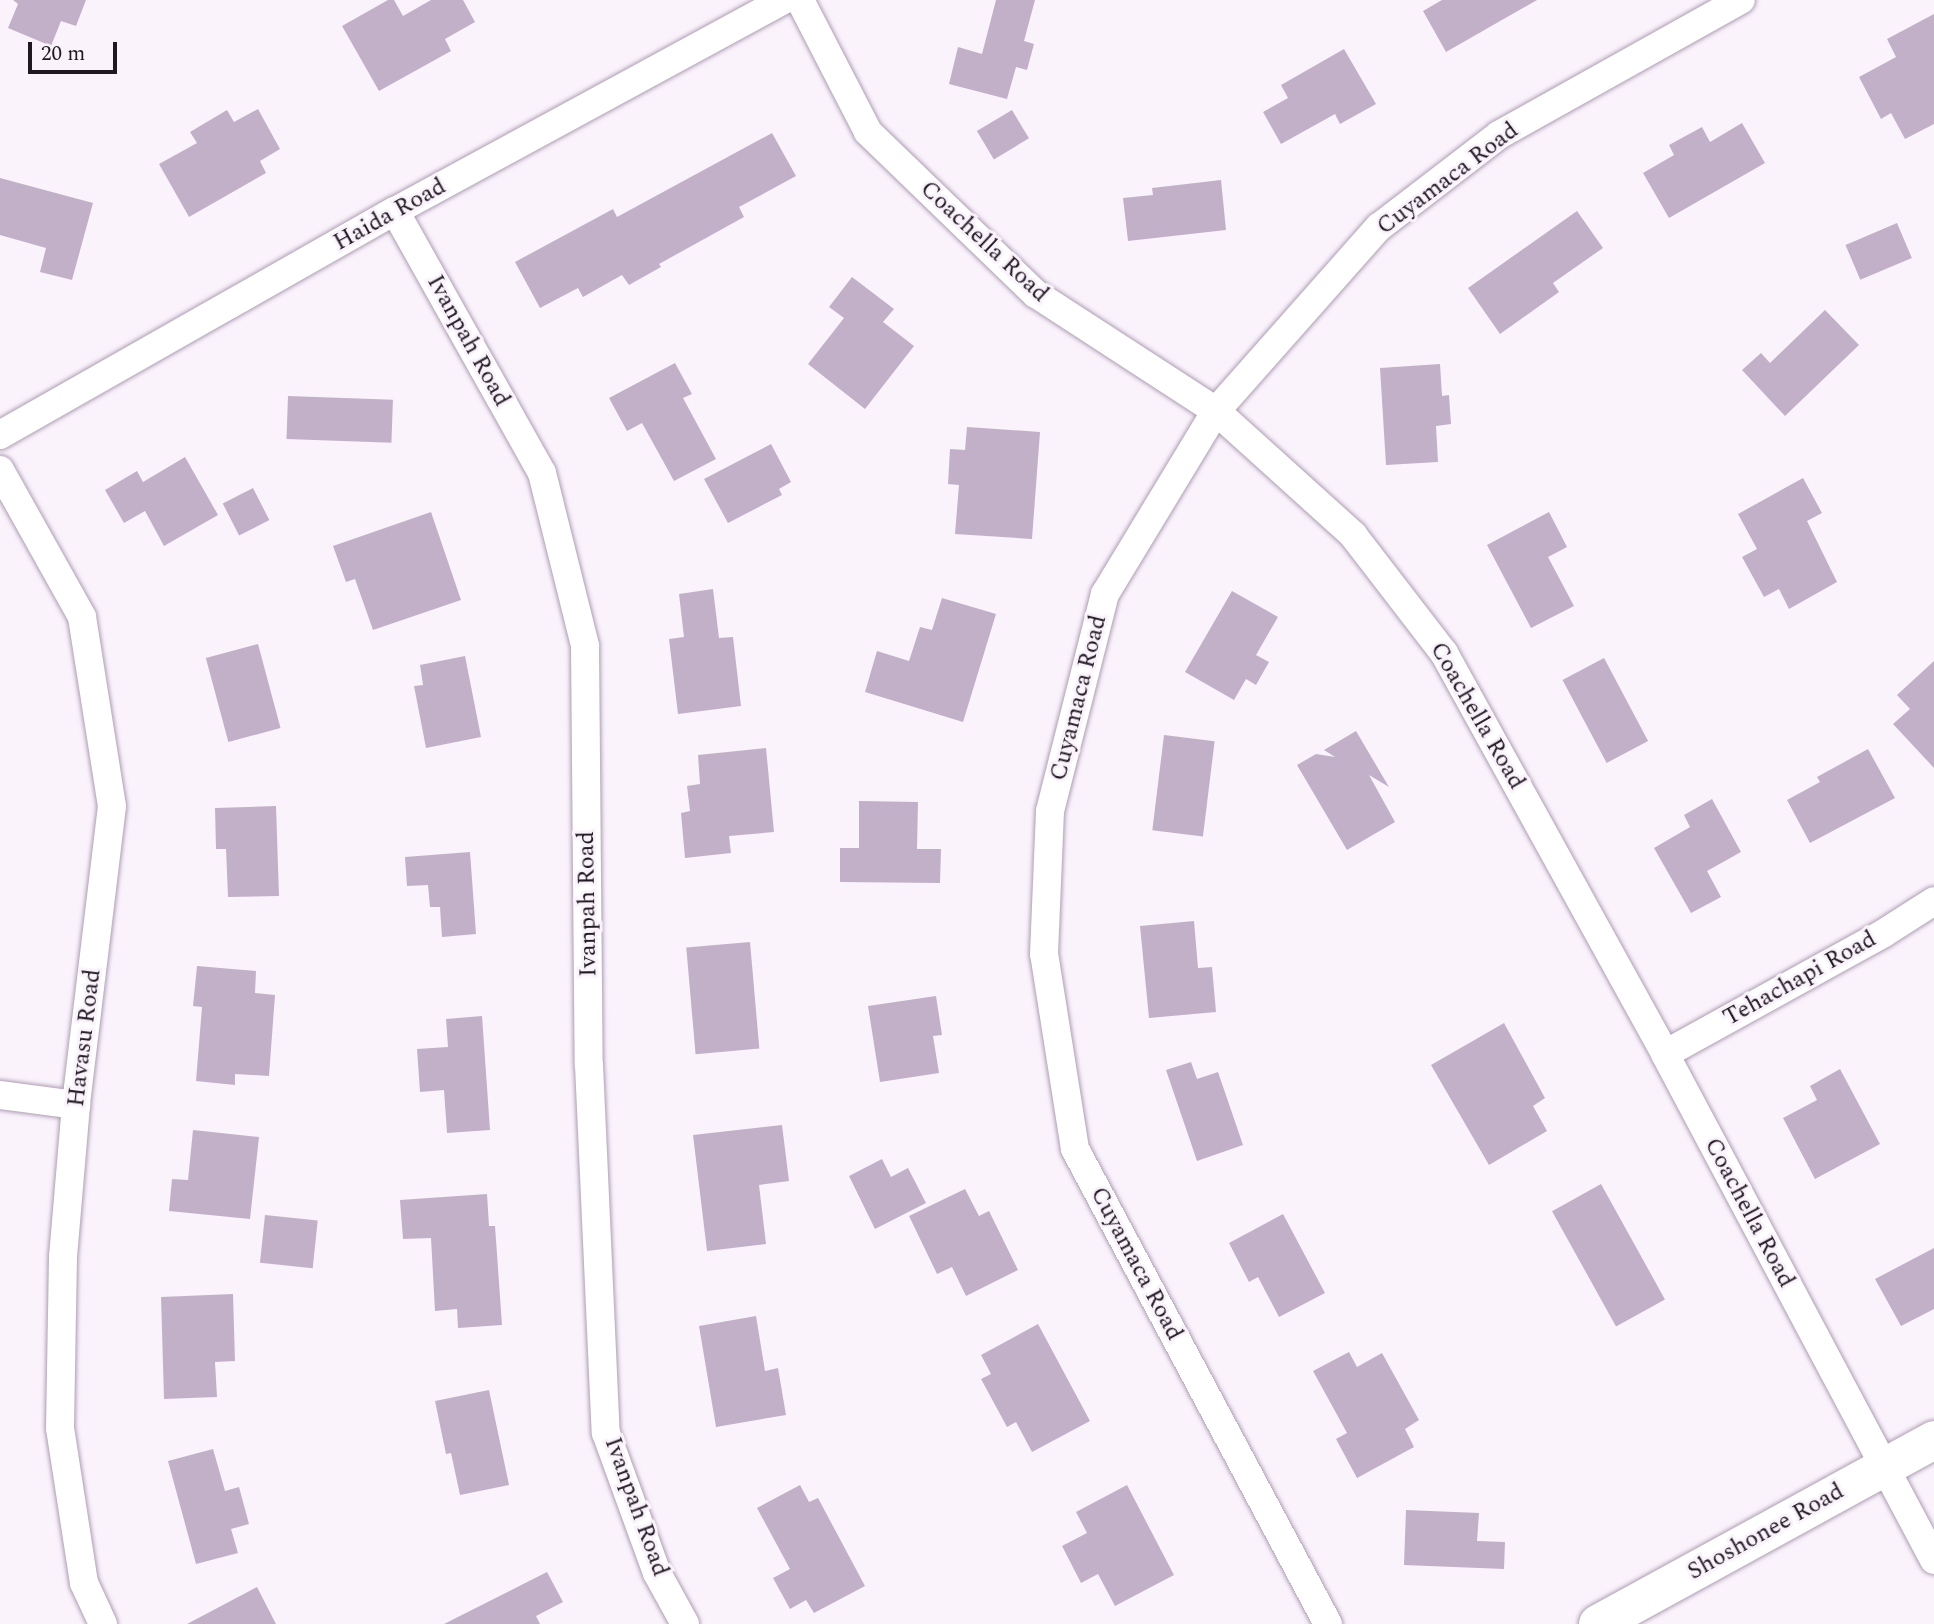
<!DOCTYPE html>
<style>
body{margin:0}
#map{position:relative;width:1934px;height:1624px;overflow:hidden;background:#faf3fc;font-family:Spectral,serif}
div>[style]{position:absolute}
.building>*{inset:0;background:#c2b0c8;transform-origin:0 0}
.roads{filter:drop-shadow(0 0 2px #ae9db3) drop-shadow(0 0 2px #ae9db3)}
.street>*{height:28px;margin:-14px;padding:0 14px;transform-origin:14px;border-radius:14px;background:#fff}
.secondary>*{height:38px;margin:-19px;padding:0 19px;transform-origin:19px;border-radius:19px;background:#fff}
span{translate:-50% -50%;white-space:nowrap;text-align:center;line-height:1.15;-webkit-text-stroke:6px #faf3fc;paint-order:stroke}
.street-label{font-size:24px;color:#1f1821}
.scale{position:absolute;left:28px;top:42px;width:89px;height:32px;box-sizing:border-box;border:4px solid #1f1821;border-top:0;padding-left:9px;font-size:21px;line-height:24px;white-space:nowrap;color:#1f1821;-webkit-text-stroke:5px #faf3fc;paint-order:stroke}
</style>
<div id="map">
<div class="building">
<div style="clip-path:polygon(13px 0,86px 0,76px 26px,61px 21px,51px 46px,8px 28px,18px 4px)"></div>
<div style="clip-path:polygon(388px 0,394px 0,403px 16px,431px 0,463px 0,475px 22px,445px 39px,451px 51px,379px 91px,342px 26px)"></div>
<div style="clip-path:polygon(996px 0,1035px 0,1024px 41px,1034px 44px,1027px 70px,1016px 67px,1007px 99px,949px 84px,958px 47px,982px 54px)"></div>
<div style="clip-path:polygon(1442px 0,1537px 0,1446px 52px,1423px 11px)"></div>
<div style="clip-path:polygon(1934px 14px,1934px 124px,1905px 139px,1891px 113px,1881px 119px,1859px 77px,1896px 57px,1887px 39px)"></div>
<div style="clip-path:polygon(1344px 49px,1376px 104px,1340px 124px,1335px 114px,1281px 144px,1263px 112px,1288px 98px,1281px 85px)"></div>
<div style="clip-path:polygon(258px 109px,280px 149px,260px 161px,266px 173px,189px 217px,159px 164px,197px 143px,190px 132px,227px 110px,234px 122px)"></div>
<div style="left:1012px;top:110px;width:33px;height:41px;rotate:59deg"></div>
<div style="clip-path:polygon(1742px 123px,1765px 163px,1669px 218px,1643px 173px,1674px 155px,1669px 145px,1702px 127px,1710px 142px)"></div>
<div style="clip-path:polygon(772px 133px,796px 176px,739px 207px,744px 217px,659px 264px,661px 267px,629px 285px,622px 275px,583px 297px,578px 288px,540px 308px,515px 262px,613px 209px,617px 217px)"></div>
<div style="clip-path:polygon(0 178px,93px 203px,72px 280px,40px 272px,46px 248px,0 235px)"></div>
<div style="clip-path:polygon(1221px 180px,1226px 230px,1128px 241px,1123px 198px,1153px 195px,1152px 188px)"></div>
<div style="clip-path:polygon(1577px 211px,1603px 248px,1553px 283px,1559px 292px,1500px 334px,1468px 288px)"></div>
<div style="left:1897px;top:223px;width:38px;height:56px;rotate:67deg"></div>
<div style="clip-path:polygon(852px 277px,894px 309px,883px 322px,914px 346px,865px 409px,808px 364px,844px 318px,829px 307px)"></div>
<div style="clip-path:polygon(1825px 310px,1859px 345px,1785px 416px,1742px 370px,1761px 353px,1770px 363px)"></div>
<div style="clip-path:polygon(675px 363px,692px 394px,683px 398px,716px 459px,674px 481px,642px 423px,627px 431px,609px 398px)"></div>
<div style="clip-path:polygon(1440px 364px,1442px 396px,1449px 395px,1451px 424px,1436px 426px,1438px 462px,1386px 465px,1380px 368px)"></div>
<div style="left:288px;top:396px;width:105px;height:43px;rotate:2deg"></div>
<div style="clip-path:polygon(967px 427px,1040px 432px,1032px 539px,955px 534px,959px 485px,948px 484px,950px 449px,965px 450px)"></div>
<div style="clip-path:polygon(771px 444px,791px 482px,779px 489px,782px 495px,728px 523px,704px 479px)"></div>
<div style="clip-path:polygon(185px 457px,218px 515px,164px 546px,145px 511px,124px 523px,105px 490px,137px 471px,143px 482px)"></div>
<div style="clip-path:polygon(1803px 478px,1822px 513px,1807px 521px,1837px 582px,1789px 609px,1779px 589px,1764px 597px,1742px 557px,1757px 549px,1738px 514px)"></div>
<div style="left:253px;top:488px;width:36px;height:34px;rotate:63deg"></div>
<div style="clip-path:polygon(431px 512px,461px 600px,373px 630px,355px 579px,346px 582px,333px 546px)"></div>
<div style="clip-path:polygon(1549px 512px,1567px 547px,1548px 557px,1574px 606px,1531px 628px,1487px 545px)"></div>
<div style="clip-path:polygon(713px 589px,719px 638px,733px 637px,741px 706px,678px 714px,669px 639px,684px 637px,679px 594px)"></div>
<div style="clip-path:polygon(1232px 591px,1278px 617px,1256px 655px,1269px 662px,1256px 685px,1246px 679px,1234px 700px,1185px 672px)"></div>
<div style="clip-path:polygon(942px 598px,996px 614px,963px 722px,865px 692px,877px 651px,909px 661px,920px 627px,932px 630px)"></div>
<div style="left:258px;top:644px;width:87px;height:54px;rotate:75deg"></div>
<div style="clip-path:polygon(465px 656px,481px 737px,426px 748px,414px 686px,423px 685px,420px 665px)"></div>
<div style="left:1604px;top:658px;width:94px;height:47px;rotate:62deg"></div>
<div style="clip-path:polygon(1934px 661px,1934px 768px,1893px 724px,1910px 709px,1897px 695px)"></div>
<div style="clip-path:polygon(1356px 731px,1389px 787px,1369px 775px,1395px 822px,1347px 850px,1297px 765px,1316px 754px,1335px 757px,1324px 750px)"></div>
<div style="left:1164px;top:735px;width:51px;height:96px;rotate:7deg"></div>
<div style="clip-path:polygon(766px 748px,774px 832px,729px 836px,731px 853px,685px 858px,681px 813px,690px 811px,687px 786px,700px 784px,698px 755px)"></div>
<div style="clip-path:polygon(1868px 749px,1895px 798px,1810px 843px,1787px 800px,1820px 782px,1817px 777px)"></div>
<div style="clip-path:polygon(1712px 799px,1741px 852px,1707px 871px,1721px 897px,1691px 913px,1654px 848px,1690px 827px,1684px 815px)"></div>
<div style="clip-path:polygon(859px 801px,918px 802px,917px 849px,941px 849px,940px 883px,840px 882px,840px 848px,859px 848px)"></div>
<div style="clip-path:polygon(276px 806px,279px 896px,228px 897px,226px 849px,216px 849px,215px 808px)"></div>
<div style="clip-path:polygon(470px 852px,476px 934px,442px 937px,440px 907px,430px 907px,428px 885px,407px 886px,405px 857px)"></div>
<div style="clip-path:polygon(1194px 921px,1198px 968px,1212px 967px,1216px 1012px,1149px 1018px,1140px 926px)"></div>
<div style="left:750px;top:942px;width:107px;height:64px;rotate:85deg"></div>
<div style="clip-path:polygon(197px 966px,256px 971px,255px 993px,275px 995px,269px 1076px,235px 1074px,235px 1085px,196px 1081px,202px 1007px,193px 1006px)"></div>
<div style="clip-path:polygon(936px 996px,942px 1035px,933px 1036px,939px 1073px,880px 1082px,868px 1006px)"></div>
<div style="clip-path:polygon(482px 1016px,490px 1130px,447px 1133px,444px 1090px,420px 1092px,417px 1049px,448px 1047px,446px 1019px)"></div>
<div style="clip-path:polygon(1504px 1023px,1545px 1098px,1533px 1106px,1547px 1131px,1489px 1165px,1431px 1065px)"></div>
<div style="clip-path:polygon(1191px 1062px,1197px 1079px,1218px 1072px,1243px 1145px,1197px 1161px,1166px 1070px)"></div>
<div style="clip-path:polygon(1840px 1069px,1880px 1144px,1815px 1179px,1783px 1118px,1817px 1100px,1810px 1086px)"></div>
<div style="clip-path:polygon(782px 1125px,789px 1181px,759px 1185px,766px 1244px,707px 1251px,693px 1135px)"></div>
<div style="clip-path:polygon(193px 1130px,259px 1137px,250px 1219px,169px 1211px,172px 1179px,188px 1180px)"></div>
<div style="clip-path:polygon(882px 1159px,891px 1177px,908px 1168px,926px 1203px,875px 1229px,849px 1176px)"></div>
<div style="left:1601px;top:1184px;width:132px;height:56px;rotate:61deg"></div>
<div style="clip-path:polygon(965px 1189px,979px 1216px,989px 1211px,1018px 1270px,966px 1296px,952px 1267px,937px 1274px,909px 1216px)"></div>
<div style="clip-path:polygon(487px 1194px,489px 1226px,495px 1226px,502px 1325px,458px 1328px,457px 1309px,435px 1311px,431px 1238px,403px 1239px,400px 1200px)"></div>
<div style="clip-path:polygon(1283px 1214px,1325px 1293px,1279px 1317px,1258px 1277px,1249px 1282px,1229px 1243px)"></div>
<div style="left:265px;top:1215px;width:53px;height:48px;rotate:6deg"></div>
<div style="clip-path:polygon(1934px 1248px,1934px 1309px,1901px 1326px,1875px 1279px)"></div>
<div style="clip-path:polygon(233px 1294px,235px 1361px,215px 1362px,217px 1397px,164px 1399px,161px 1297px)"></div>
<div style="clip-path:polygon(756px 1316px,765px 1371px,778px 1368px,786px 1415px,716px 1427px,699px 1326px)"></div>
<div style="clip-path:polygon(1038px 1324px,1090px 1421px,1032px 1452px,1016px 1422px,1007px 1427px,981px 1379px,991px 1374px,981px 1355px)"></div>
<div style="clip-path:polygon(1349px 1352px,1357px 1367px,1382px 1353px,1419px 1420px,1405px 1429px,1414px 1447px,1357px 1478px,1336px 1439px,1347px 1433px,1313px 1371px)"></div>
<div style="clip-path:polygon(489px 1390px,509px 1485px,460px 1495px,451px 1453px,446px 1454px,435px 1401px)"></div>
<div style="clip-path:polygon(213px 1449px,225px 1491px,239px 1487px,249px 1524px,231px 1529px,238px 1553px,196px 1564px,168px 1461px)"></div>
<div style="clip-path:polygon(800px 1485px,809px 1502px,818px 1498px,865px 1586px,814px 1613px,806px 1600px,790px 1609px,773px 1578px,790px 1569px,757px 1508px)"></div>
<div style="clip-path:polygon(1127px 1485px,1174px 1575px,1115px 1606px,1098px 1574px,1081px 1583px,1062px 1546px,1087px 1533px,1076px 1512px)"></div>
<div style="clip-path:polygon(1406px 1510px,1479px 1513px,1477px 1541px,1505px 1542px,1504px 1569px,1404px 1565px)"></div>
<div style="clip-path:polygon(547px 1572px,563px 1602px,536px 1616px,540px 1624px,444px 1624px)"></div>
<div style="clip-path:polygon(257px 1587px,276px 1624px,187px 1624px,240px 1596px)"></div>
</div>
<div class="roads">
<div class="street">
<div style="left:800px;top:0;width:148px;rotate:62.7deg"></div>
<div style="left:868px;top:132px;width:233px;rotate:44deg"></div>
<div style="left:1036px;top:294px;width:215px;rotate:33deg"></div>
<div style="left:1216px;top:411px;width:185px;rotate:42.1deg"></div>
<div style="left:1353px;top:535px;width:149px;rotate:52.4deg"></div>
<div style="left:1444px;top:653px;width:458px;rotate:61.1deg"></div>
<div style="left:1665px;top:1054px;width:573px;rotate:62deg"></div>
<div style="left:395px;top:211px;width:300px;rotate:60.7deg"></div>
<div style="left:542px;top:473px;width:178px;rotate:76deg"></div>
<div style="left:585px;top:646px;width:419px;rotate:89.5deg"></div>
<div style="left:589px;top:1065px;width:368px;rotate:87.4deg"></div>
<div style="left:606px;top:1433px;width:149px;rotate:70deg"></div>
<div style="left:657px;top:1573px;width:58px;rotate:61.2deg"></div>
<div style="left:0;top:435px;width:454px;rotate:-29.6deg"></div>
<div style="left:395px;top:211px;width:443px;rotate:-28.5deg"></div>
<div style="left:0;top:470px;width:168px;rotate:60.8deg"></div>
<div style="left:82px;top:617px;width:191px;rotate:81deg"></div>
<div style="left:112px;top:806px;width:301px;rotate:96.9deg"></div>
<div style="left:76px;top:1105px;width:152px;rotate:94.9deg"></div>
<div style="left:63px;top:1256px;width:172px;rotate:91deg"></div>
<div style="left:60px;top:1428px;width:157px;rotate:81.2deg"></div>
<div style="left:84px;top:1583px;width:45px;rotate:65.1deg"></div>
<div style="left:1665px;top:1054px;width:250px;rotate:-28.9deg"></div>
<div style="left:1884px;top:933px;width:59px;rotate:-32.6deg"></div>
<div style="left:0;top:1095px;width:77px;rotate:7.5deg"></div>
<div style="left:1328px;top:1624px;width:538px;rotate:-118.04deg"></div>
<div style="left:1075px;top:1149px;width:197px;rotate:-99deg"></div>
<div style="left:1044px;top:954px;width:143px;rotate:-87.6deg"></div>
<div style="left:1050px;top:811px;width:224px;rotate:-75.8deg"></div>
<div style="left:1105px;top:594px;width:214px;rotate:-58.8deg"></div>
<div style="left:1216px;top:411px;width:246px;rotate:-48.5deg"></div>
<div style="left:1379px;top:227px;width:151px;rotate:-37.5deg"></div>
<div style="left:1499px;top:135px;width:277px;rotate:-29.2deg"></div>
</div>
<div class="secondary">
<div style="left:1598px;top:1624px;width:383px;rotate:-28.7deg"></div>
</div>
</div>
<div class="street-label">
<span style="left:1448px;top:179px;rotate:-37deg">Cuyamaca Road</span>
<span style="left:390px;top:215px;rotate:-29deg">Haida Road</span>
<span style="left:984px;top:242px;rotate:43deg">Coachella Road</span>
<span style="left:468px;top:341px;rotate:61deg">Ivanpah Road</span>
<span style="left:1079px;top:698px;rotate:-76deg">Cuyamaca Road</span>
<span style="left:1477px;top:716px;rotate:60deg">Coachella Road</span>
<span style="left:588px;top:904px;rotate:-91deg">Ivanpah Road</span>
<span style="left:1800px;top:979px;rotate:-29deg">Tehachapi Road</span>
<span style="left:85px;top:1038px;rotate:-83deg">Havasu Road</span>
<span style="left:1749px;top:1213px;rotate:62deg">Coachella Road</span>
<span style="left:1136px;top:1264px;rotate:62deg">Cuyamaca Road</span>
<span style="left:636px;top:1507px;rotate:70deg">Ivanpah Road</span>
<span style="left:1766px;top:1532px;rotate:-29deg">Shoshonee Road</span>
</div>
<div class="scale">20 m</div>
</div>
